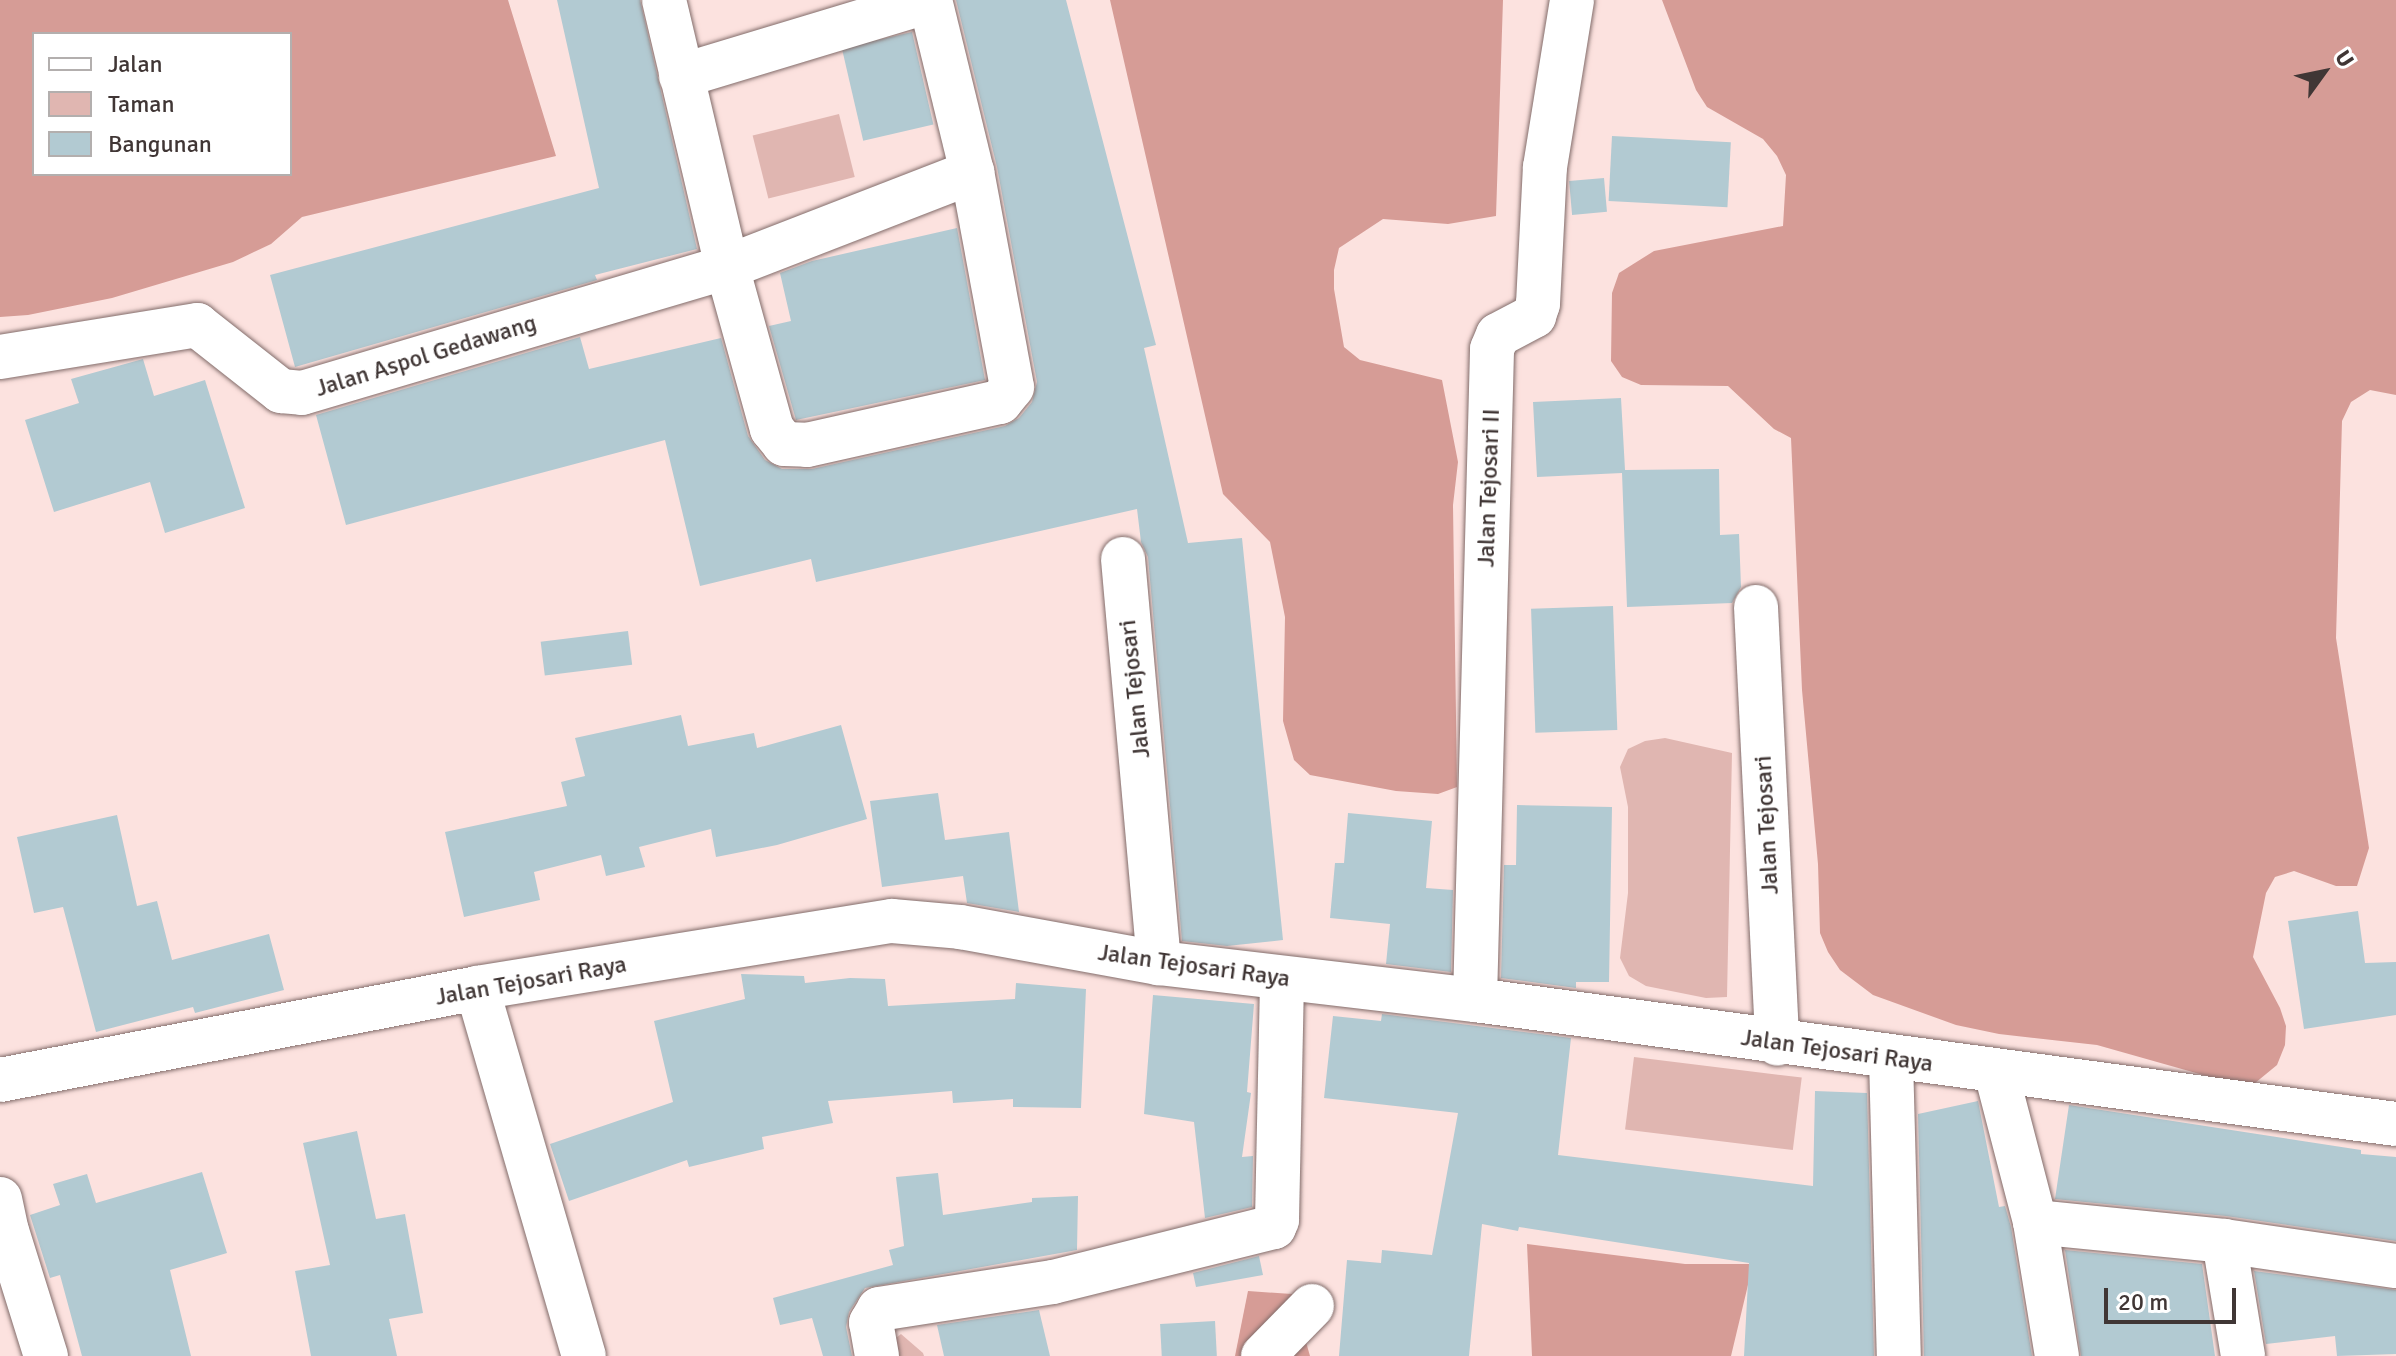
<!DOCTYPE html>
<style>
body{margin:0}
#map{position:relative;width:2396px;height:1356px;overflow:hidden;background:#fce2df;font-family:Signika,sans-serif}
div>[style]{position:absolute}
.green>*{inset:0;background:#e0b6b1;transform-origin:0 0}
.forest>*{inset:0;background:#d69c96}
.building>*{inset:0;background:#b2cad2;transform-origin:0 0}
.roads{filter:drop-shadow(0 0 2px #826c6a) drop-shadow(0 0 2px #826c6a)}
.minor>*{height:44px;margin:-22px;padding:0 22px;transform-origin:22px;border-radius:22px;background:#fff}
.tertiary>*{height:44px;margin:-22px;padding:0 22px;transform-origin:22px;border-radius:22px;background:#fff}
span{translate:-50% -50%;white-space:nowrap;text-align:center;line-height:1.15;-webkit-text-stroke:8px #fff;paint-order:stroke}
.street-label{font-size:24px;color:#403635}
.legend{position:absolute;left:32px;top:32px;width:260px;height:144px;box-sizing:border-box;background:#fff;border:2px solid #b3afae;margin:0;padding:10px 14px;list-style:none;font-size:24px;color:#403635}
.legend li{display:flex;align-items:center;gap:16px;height:40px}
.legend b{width:40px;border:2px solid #b3afae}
.north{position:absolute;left:2284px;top:32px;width:80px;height:80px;-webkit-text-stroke:6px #fff;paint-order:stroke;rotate:57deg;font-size:22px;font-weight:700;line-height:32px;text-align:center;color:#403635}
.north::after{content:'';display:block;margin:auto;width:28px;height:36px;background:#403635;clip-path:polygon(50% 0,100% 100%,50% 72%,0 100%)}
.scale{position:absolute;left:2104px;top:1288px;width:132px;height:36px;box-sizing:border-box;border:4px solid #403635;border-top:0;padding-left:10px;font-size:24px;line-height:28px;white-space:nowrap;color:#403635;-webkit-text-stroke:6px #fff;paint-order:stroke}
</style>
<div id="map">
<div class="green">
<div style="left:839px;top:114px;width:65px;height:89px;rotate:76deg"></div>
<div style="clip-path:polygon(1665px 738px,1732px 753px,1727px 997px,1706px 998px,1646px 986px,1629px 976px,1620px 958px,1628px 893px,1628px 807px,1620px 767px,1628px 749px,1645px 741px)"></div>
<div style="left:1634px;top:1057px;width:169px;height:73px;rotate:7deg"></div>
<div style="clip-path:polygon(901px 1334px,923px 1353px,924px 1356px,890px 1356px,891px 1342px)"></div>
</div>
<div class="forest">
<div style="clip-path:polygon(evenodd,0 0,508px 0,556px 156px,302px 217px,271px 244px,233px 262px,112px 298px,28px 315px,0 317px,0 0,34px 34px,290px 34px,290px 174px,34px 174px,34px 34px)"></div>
<div style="clip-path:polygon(1110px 0,1503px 0,1496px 216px,1448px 224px,1383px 219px,1339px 248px,1334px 270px,1334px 289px,1344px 347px,1360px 360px,1442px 380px,1458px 462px,1453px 505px,1457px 787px,1438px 794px,1396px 791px,1310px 775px,1294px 760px,1283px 721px,1285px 617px,1270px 542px,1223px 494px)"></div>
<div style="clip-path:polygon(1662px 0,2396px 0,2396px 395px,2370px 390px,2351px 402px,2342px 421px,2336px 638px,2369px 848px,2357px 886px,2336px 886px,2294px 871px,2275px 877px,2266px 893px,2253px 957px,2280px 1008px,2286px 1026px,2285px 1045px,2277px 1065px,2249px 1088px,2097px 1045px,1999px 1034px,1956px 1025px,1873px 995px,1840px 970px,1828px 952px,1820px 933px,1818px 864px,1802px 690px,1791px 438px,1774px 429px,1728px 386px,1641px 385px,1622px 377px,1611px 361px,1612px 293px,1619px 273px,1654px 251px,1783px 226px,1786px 175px,1777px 156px,1763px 139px,1707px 107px,1696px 90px)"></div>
<div style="clip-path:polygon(1527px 1244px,1685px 1264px,1753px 1264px,1731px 1356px,1532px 1356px)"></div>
<div style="clip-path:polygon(1248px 1291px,1292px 1294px,1310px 1356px,1235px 1356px)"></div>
</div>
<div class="building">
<div style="clip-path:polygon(557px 0,640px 0,697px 249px,595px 275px,597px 280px,295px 367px,270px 275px,599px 188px)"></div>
<div style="clip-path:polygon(956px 0,1066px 0,1156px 345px,1144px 348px,1188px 543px,1242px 538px,1283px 940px,1227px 946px,1182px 941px,1148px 557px,1141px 542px,1137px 509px,816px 582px,811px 559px,700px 586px,665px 440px,346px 525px,316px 415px,580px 337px,589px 369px,721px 338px,748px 436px,765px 460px,782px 469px,812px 469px,1005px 426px,1019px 418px,1032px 402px,1037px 382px,997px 167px)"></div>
<div style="left:912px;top:32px;width:95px;height:72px;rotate:77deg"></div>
<div style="left:1612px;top:136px;width:119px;height:65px;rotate:3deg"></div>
<div style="left:1604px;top:178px;width:34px;height:35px;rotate:85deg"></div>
<div style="clip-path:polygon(957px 228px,985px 380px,796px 420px,769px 326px,791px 321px,780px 273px,812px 261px)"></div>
<div style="clip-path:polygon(143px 359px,154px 396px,205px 380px,245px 508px,165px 533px,150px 482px,54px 512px,25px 420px,79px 403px,71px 379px)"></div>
<div style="clip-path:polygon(1621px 398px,1625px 470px,1719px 469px,1720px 535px,1739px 534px,1741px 587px,1732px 603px,1627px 607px,1622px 473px,1537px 477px,1533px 402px)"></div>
<div style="left:1613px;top:606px;width:124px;height:82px;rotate:88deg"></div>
<div style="left:628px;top:631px;width:34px;height:88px;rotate:83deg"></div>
<div style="clip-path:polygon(681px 715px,688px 746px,754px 733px,757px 748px,841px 725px,867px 819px,777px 845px,716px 857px,711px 829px,639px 847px,645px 867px,606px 876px,601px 855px,534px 872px,540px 900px,464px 917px,445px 832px,567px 806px,561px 782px,585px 776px,575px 738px)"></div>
<div style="clip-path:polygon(938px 793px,945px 840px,1009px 832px,1019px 912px,967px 903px,963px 876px,882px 887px,870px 801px)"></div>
<div style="clip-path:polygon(1517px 805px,1612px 807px,1609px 982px,1576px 982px,1576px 988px,1501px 978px,1504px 865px,1516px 865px)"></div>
<div style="clip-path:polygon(1348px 813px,1432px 821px,1426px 888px,1453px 890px,1451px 972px,1386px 964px,1390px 924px,1330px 918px,1335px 863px,1344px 863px)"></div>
<div style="clip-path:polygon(117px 815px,137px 906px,157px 901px,172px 960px,269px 934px,284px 990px,195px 1013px,193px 1007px,96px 1032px,63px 907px,34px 913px,17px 837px)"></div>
<div style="clip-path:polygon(2358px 911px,2365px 963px,2396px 962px,2396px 1015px,2304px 1029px,2288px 921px)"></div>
<div style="clip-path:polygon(741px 974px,804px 976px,805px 983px,850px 978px,885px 979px,888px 1006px,1015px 999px,1016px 983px,1086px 989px,1081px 1108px,1013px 1107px,1013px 1099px,953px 1103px,952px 1091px,828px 1101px,833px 1123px,762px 1137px,764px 1149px,689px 1167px,687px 1160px,569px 1201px,550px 1144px,673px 1102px,654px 1021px,745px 999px)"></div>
<div style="clip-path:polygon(1153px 995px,1254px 1004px,1247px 1092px,1251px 1093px,1242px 1157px,1253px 1156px,1252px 1207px,1205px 1218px,1194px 1122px,1144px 1114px)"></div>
<div style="clip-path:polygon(1382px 1014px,1571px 1038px,1558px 1155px,1813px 1186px,1815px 1091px,1867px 1093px,1874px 1356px,1744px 1356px,1749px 1263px,1519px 1227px,1518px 1231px,1482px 1224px,1469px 1356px,1339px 1356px,1347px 1260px,1381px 1263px,1382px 1250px,1432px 1255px,1458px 1113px,1324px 1098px,1333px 1016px,1381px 1021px)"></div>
<div style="clip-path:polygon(1978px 1101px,1999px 1207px,2005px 1206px,2011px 1227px,2032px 1356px,1924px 1356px,1918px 1114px)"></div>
<div style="clip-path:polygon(2069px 1105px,2361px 1150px,2361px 1154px,2396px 1157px,2396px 1241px,2226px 1216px,2055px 1199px)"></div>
<div style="clip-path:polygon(357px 1131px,376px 1219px,405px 1214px,423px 1313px,389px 1319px,397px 1356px,311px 1356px,295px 1271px,330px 1265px,303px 1143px)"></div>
<div style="clip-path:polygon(202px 1172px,227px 1253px,170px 1270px,191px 1356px,82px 1356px,60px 1275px,50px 1278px,30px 1215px,60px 1205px,53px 1184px,87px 1174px,96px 1203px)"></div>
<div style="clip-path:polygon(938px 1173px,943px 1215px,1032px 1202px,1032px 1198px,1078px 1196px,1077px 1250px,865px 1288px,849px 1312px,846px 1327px,852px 1356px,823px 1356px,812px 1318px,780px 1325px,773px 1298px,893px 1265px,889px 1250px,904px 1246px,896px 1177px)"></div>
<div style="clip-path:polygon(2065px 1250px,2202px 1264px,2215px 1356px,2081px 1356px)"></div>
<div style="clip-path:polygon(1259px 1256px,1263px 1275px,1196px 1287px,1193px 1273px)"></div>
<div style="clip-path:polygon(2254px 1271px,2396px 1290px,2396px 1354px,2337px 1356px,2335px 1336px,2266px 1344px)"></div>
<div style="clip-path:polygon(1039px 1310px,1050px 1356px,944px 1356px,937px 1325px)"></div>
<div style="left:1215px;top:1321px;width:35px;height:55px;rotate:87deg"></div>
</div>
<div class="roads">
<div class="minor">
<div style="left:664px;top:0;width:274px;rotate:76.7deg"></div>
<div style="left:727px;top:267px;width:263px;rotate:-21.2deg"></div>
<div style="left:681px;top:76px;width:260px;rotate:-16.8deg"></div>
<div style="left:0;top:357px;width:200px;rotate:-9.2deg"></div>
<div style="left:197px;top:325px;width:107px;rotate:38.2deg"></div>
<div style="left:281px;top:391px;width:21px;rotate:5deg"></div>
<div style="left:302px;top:393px;width:443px;rotate:-16.5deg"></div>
<div style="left:727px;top:267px;width:168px;rotate:74.5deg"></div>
<div style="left:772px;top:429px;width:19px;rotate:51deg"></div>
<div style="left:784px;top:444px;width:23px;rotate:2deg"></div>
<div style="left:807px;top:445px;width:198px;rotate:-12.6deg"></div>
<div style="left:1000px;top:402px;width:19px;rotate:-51deg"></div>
<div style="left:1012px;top:387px;width:219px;rotate:-100.5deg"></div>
<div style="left:972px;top:172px;width:177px;rotate:-103.7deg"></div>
<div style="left:1123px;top:559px;width:406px;rotate:84.9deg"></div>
<div style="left:1756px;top:607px;width:437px;rotate:87.2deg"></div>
<div style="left:477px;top:988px;width:383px;rotate:73.8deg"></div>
<div style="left:1475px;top:1000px;width:651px;rotate:-88.5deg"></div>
<div style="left:1492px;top:349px;width:15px;rotate:-67deg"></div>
<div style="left:1498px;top:335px;width:41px;rotate:-27.8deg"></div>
<div style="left:1534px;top:316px;width:13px;rotate:-72deg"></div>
<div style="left:1538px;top:304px;width:137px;rotate:-87.1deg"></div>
<div style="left:1545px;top:167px;width:169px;rotate:-80.8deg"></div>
<div style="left:1891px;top:1058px;width:298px;rotate:88.5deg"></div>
<div style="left:1996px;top:1072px;width:155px;rotate:75.4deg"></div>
<div style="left:2035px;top:1222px;width:136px;rotate:80.7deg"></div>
<div style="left:0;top:1080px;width:486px;rotate:-10.9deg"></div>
<div style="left:477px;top:988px;width:420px;rotate:-9.2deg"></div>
<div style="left:892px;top:921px;width:68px;rotate:5deg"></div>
<div style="left:960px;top:927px;width:202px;rotate:10.3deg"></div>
<div style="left:1159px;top:963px;width:318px;rotate:6.7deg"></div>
<div style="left:1475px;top:1000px;width:929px;rotate:7.67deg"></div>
<div style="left:2035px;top:1222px;width:190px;rotate:5.7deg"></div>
<div style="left:2224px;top:1241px;width:174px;rotate:8.3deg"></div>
<div style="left:2224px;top:1241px;width:117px;rotate:80.6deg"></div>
<div style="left:877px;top:1356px;width:34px;rotate:-100deg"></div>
<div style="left:871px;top:1323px;width:16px;rotate:-60deg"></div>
<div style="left:879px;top:1309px;width:176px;rotate:-8.8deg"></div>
<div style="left:1053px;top:1282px;width:228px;rotate:-14deg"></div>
<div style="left:1274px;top:1227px;width:8px;rotate:-67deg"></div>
<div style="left:1277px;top:1220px;width:241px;rotate:-88.8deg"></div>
<div style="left:1263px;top:1356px;width:70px;rotate:-45.6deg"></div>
</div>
<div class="tertiary">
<div style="left:0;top:1199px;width:33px;rotate:78deg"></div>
<div style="left:7px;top:1231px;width:131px;rotate:72.7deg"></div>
</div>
</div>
<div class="street-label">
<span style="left:426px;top:356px;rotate:-17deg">Jalan Aspol Gedawang</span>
<span style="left:1489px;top:488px;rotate:-88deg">Jalan Tejosari II</span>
<span style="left:1135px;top:689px;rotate:-96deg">Jalan Tejosari</span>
<span style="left:1767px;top:825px;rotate:-93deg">Jalan Tejosari</span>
<span style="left:1194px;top:966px;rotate:8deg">Jalan Tejosari Raya</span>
<span style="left:531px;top:981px;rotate:-10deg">Jalan Tejosari Raya</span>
<span style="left:1837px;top:1051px;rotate:8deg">Jalan Tejosari Raya</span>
</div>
<ul class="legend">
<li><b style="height:10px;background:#fff"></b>Jalan</li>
<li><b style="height:22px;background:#e0b6b1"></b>Taman</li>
<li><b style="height:22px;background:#b2cad2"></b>Bangunan</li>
</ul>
<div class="north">U</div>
<div class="scale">20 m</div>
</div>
